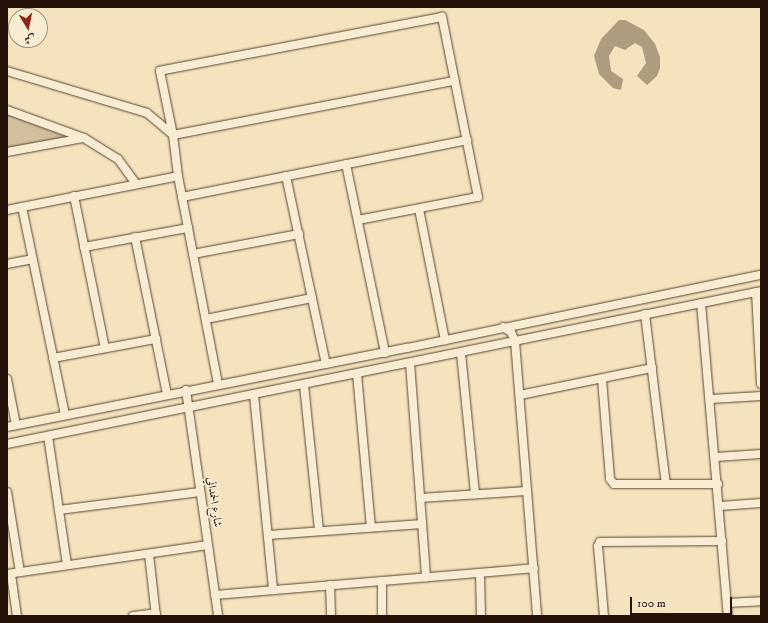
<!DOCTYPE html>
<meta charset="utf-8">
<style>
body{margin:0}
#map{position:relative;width:768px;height:623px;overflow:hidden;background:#f4e3bc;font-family:"IM FELL DW Pica",Amiri,serif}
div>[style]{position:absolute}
.green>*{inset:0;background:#d1bf9d}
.water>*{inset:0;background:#ad9c7e}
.roads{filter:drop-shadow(0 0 1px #584634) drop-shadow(0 0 1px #584634)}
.minor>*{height:8px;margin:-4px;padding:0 4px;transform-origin:4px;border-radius:4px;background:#f8edd3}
span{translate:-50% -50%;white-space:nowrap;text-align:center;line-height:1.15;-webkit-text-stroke:3.5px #f8edd3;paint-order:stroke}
.street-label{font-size:12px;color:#241107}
.frame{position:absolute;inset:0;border:8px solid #241107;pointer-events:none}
.north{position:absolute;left:8px;top:8px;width:40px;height:40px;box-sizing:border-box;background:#f8edd3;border:1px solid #a39581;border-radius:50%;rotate:170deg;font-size:11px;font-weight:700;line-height:16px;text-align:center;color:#241107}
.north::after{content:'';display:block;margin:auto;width:14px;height:18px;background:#8f2418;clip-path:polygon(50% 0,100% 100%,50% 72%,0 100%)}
.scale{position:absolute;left:630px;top:597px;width:102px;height:18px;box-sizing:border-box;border:2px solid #241107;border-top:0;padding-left:5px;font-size:12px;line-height:14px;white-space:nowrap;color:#241107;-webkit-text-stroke:3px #f8edd3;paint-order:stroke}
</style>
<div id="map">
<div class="green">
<div style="clip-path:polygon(7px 113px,77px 137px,7px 150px)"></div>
</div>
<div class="water">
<div style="clip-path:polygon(619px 20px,625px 20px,644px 30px,655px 44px,660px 57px,660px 68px,657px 76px,647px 85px,637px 76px,646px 63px,642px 47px,635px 43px,625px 50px,615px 46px,609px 56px,611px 71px,623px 79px,621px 90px,613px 88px,599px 74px,594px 56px,601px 39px)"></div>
</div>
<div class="roads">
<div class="minor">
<div style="left:7px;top:71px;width:146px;rotate:16.7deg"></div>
<div style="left:147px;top:113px;width:34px;rotate:40deg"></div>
<div style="left:173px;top:135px;width:41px;rotate:83deg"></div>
<div style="left:178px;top:176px;width:212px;rotate:79.1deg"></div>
<div style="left:7px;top:110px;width:82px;rotate:20deg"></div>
<div style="left:84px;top:138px;width:40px;rotate:32deg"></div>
<div style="left:118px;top:159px;width:31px;rotate:54deg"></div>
<div style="left:7px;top:152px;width:77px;rotate:-10.4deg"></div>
<div style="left:346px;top:164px;width:193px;rotate:78.3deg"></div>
<div style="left:286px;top:176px;width:192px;rotate:78deg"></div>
<div style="left:74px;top:196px;width:155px;rotate:78.5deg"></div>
<div style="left:182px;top:197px;width:291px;rotate:-11.3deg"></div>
<div style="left:22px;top:207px;width:212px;rotate:78.3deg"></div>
<div style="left:419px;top:209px;width:134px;rotate:78.8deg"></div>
<div style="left:7px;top:210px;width:174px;rotate:-11.2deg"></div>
<div style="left:358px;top:220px;width:122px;rotate:-10.9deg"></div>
<div style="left:478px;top:197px;width:184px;rotate:-101.3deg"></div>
<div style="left:442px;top:17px;width:287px;rotate:169.2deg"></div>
<div style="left:160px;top:71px;width:65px;rotate:78.5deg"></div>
<div style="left:173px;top:135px;width:286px;rotate:-10.9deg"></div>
<div style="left:135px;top:237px;width:160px;rotate:78.5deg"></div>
<div style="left:84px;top:247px;width:106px;rotate:-10.4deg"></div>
<div style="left:193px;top:254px;width:108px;rotate:-10.7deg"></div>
<div style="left:7px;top:264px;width:25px;rotate:-11deg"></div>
<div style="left:756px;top:292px;width:92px;rotate:86.9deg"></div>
<div style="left:701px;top:303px;width:314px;rotate:85.1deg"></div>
<div style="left:645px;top:314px;width:171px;rotate:83deg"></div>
<div style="left:206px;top:319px;width:108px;rotate:-11.2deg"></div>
<div style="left:503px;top:327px;width:9px;rotate:32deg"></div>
<div style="left:511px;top:332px;width:10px;rotate:66deg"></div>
<div style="left:515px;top:341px;width:276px;rotate:85.4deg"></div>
<div style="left:461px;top:353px;width:142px;rotate:84.3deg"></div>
<div style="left:53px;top:358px;width:105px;rotate:-10.5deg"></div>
<div style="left:410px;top:363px;width:215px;rotate:85.7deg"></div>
<div style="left:357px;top:374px;width:154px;rotate:84.8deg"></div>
<div style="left:7px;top:379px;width:47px;rotate:78.9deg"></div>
<div style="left:602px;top:379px;width:100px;rotate:85.4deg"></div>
<div style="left:610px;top:479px;width:6px;rotate:51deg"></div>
<div style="left:614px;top:484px;width:104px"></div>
<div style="left:304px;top:385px;width:146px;rotate:84.1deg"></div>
<div style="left:186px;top:390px;width:228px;rotate:81.9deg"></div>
<div style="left:254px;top:395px;width:196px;rotate:84.4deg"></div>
<div style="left:520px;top:395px;width:135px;rotate:-11.6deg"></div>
<div style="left:711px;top:399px;width:50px;rotate:-3.4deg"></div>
<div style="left:7px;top:427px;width:408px;rotate:-11.2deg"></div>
<div style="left:407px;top:348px;width:361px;rotate:-11.7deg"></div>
<div style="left:48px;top:436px;width:130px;rotate:81.6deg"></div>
<div style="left:7px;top:444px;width:769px;rotate:-11.47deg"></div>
<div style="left:716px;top:457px;width:45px;rotate:-3.8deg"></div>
<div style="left:7px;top:492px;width:81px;rotate:80.8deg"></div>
<div style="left:420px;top:498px;width:107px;rotate:-3.7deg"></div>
<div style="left:720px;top:506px;width:41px;rotate:-4.2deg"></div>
<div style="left:59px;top:510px;width:142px;rotate:-7.3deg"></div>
<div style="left:269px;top:535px;width:153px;rotate:-4.1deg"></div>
<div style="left:149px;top:554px;width:62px;rotate:83.6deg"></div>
<div style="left:480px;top:573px;width:43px;rotate:88.7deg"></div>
<div style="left:7px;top:574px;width:203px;rotate:-8.2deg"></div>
<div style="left:11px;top:574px;width:42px;rotate:81.9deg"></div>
<div style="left:330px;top:585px;width:31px;rotate:88deg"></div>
<div style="left:215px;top:595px;width:320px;rotate:-4.8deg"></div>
<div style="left:727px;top:603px;width:34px;rotate:-3deg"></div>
<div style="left:133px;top:616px;width:23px;rotate:-7deg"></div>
<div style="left:382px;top:616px;width:35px;rotate:-90deg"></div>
<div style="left:604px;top:616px;width:70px;rotate:-94.9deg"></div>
<div style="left:598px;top:546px;width:4px;rotate:-63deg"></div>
<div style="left:600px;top:542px;width:122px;rotate:-0.5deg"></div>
</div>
</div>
<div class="street-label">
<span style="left:214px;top:502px;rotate:82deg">شارع الحمداني</span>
</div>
<div class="frame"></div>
<div class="north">ش</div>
<div class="scale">100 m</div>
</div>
